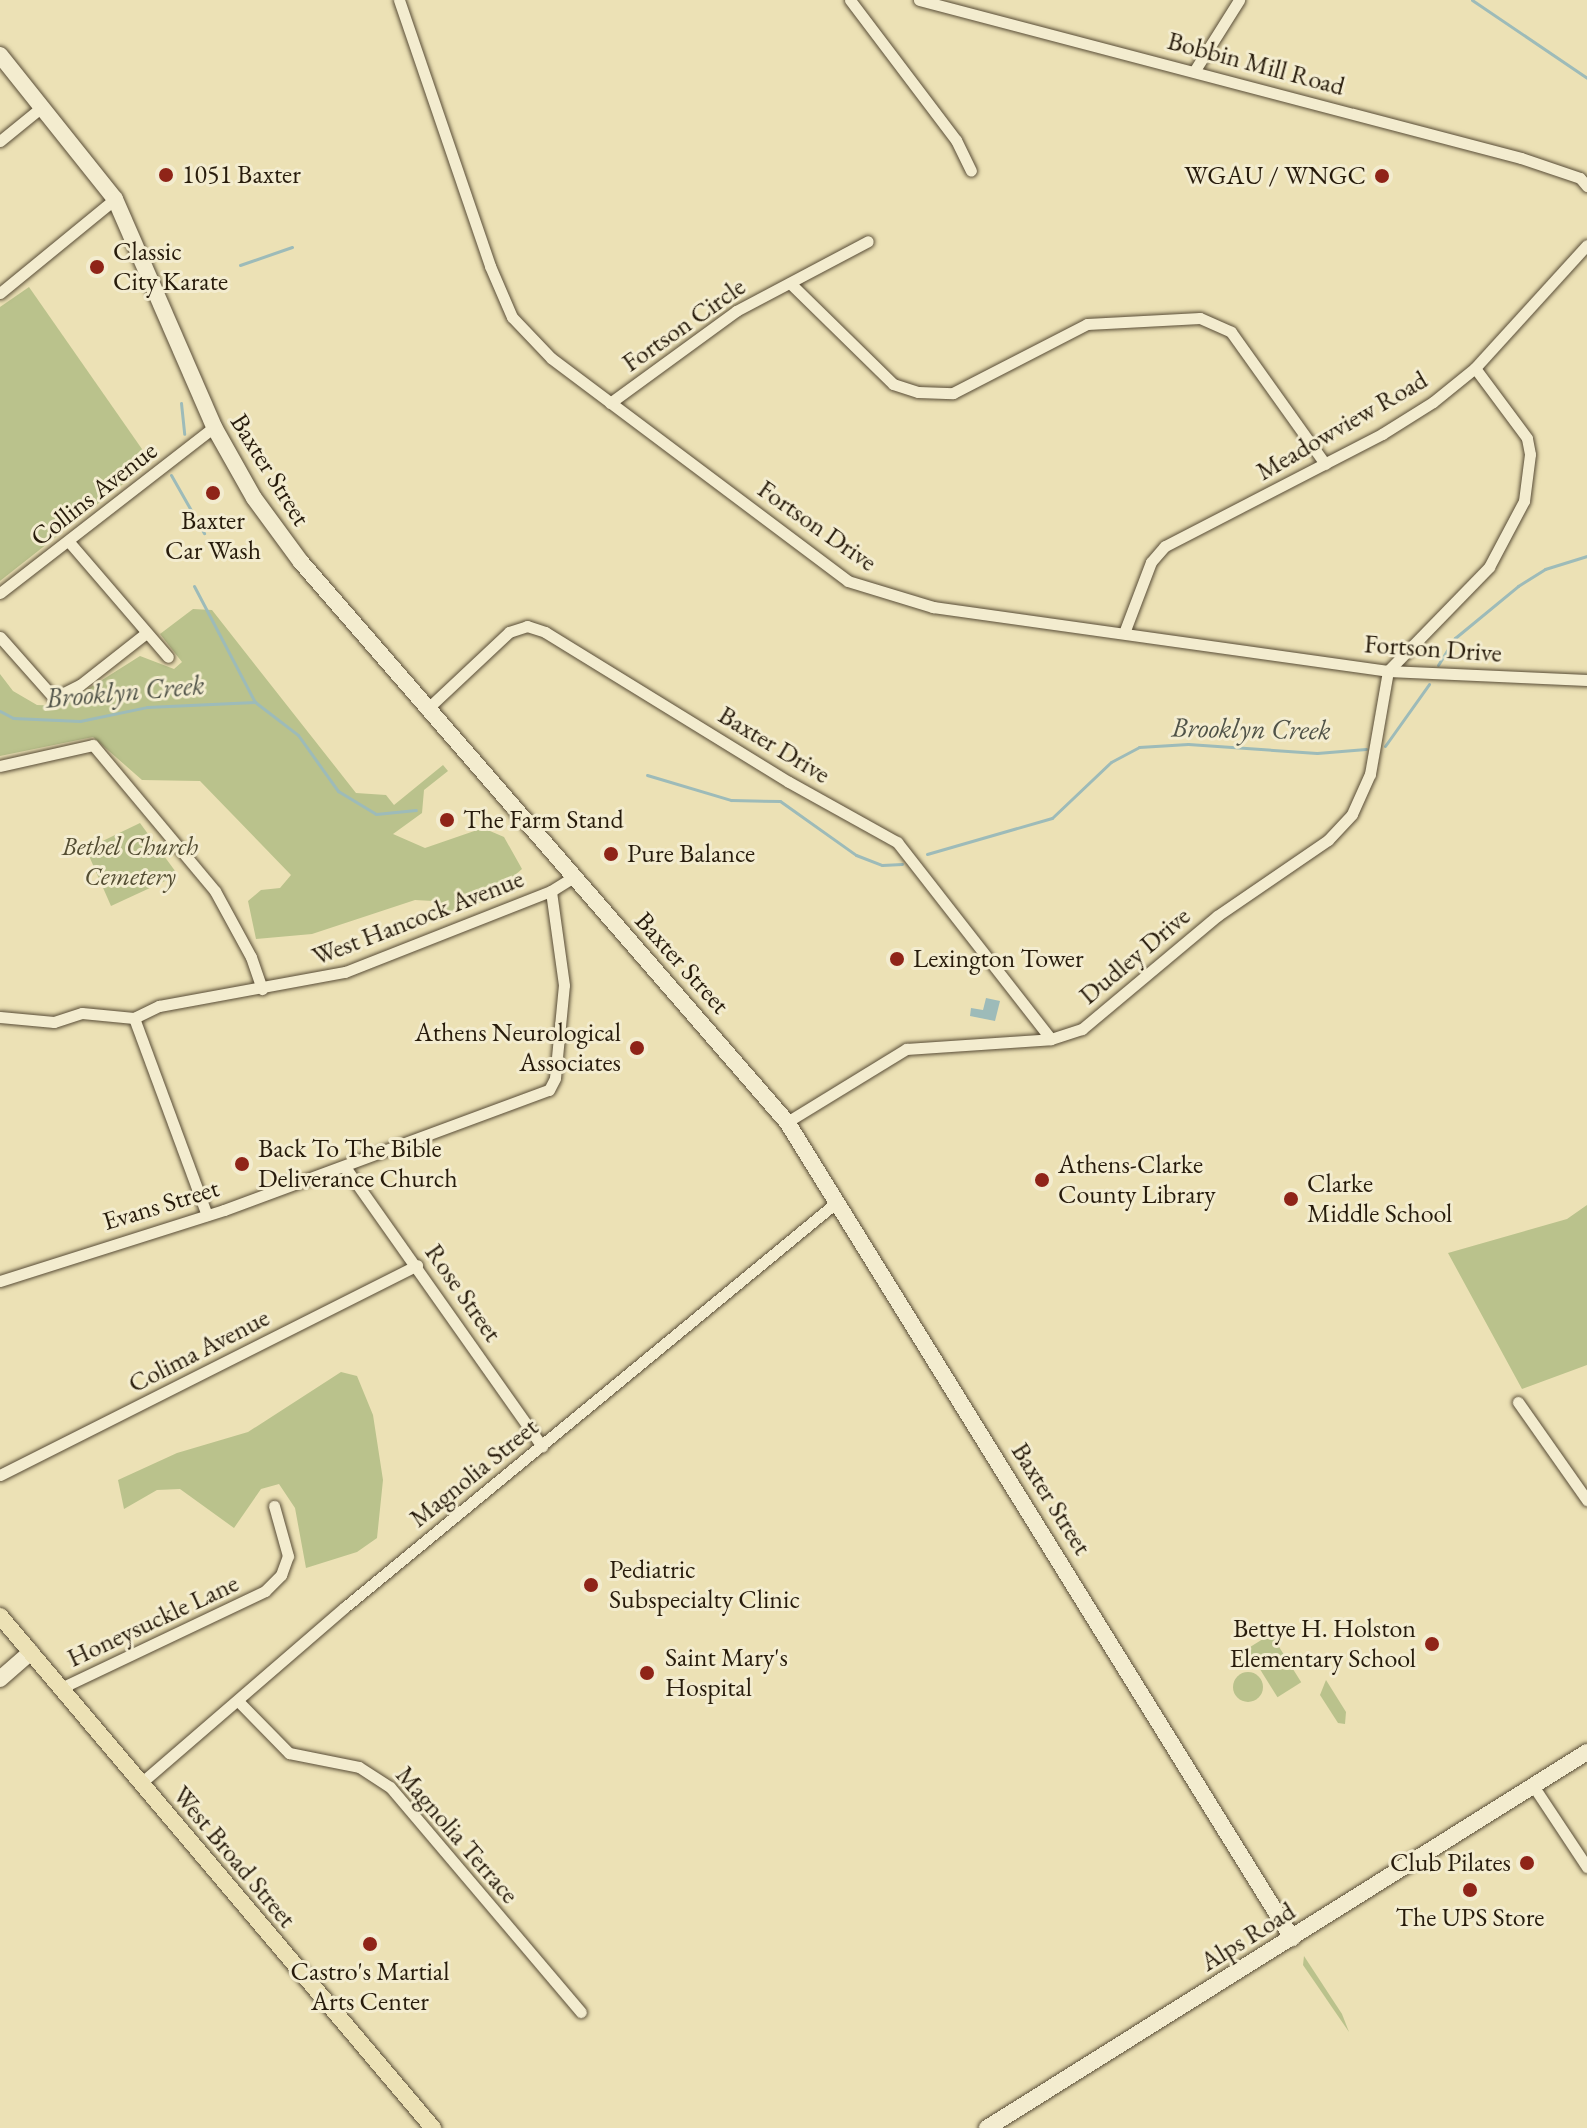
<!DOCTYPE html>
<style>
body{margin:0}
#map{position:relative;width:1587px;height:2128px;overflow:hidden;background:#ece1b5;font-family:"EB Garamond",serif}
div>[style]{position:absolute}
.green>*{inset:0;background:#bac28c;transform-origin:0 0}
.round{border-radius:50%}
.water>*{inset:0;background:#9dbbb9}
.stream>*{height:3px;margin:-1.5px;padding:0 1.5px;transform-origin:1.5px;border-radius:1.5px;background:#9dbbb9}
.roads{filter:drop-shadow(0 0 2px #584c36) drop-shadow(0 0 2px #584c36)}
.street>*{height:11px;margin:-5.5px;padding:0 5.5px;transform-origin:5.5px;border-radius:5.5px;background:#f3eccf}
.secondary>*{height:16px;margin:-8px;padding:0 8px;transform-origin:8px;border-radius:8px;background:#f3eccf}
.primary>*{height:16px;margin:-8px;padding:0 8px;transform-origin:8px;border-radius:8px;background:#ece1b5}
.dots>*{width:22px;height:22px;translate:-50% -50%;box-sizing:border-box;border:4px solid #f3eccf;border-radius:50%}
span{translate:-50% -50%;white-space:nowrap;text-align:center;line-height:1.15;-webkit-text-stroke:6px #f3eccf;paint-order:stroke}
.street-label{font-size:26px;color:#271b0b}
.poi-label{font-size:26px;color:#271b0b}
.left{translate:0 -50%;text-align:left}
.right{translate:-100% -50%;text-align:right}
.park-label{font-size:26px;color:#534d32;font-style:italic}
.water-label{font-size:28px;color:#505348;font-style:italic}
</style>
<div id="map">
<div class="green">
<div style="clip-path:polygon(29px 287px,151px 462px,0 581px,0 307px)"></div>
<div style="clip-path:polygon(193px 609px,212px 610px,356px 793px,386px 795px,394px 805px,443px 765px,448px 771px,424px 790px,422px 813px,393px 834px,425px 848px,483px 828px,504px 837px,522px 869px,485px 901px,450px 914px,433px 901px,415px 900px,312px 934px,256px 939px,248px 901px,261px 890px,280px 888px,291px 875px,200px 781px,142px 780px,93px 737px,0 756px,0 674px,13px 691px,37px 705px,61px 706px,140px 656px,174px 669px,182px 662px,160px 634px)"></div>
<div style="clip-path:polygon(140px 823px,178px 875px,111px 906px,86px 849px)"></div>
<div style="clip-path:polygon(1587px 1205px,1587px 1365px,1522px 1389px,1448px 1253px,1567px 1219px)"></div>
<div style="clip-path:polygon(341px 1372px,357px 1376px,373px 1415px,383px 1480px,377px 1538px,357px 1552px,306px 1568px,295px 1508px,279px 1484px,261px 1489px,234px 1528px,180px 1489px,157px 1490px,124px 1509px,118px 1480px,177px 1453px,248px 1432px)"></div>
<div style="left:1271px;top:1634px;width:57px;height:28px;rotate:58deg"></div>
<div class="round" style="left:1233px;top:1672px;width:30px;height:30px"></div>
<div style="clip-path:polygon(1326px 1680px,1346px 1712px,1345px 1724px,1338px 1723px,1320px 1695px)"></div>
<div style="clip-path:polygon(1304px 1956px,1342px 2014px,1349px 2032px,1303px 1965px)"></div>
</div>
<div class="water">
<div style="clip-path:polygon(986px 998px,1000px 1001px,995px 1021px,970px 1016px,971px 1008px,983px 1010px)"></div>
</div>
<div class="stream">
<div style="left:1472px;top:0;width:139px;rotate:34.1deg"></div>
<div style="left:240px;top:265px;width:55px;rotate:-19.1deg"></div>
<div style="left:181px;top:403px;width:31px;rotate:84deg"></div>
<div style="left:171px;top:475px;width:67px;rotate:60.4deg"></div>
<div style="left:194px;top:586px;width:131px;rotate:62.3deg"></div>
<div style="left:255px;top:702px;width:54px;rotate:37.5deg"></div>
<div style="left:298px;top:735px;width:69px;rotate:54.5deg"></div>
<div style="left:338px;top:791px;width:44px;rotate:31.2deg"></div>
<div style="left:376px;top:814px;width:40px;rotate:-5.7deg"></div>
<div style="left:1438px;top:665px;width:32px;rotate:-58deg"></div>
<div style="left:1455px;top:638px;width:82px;rotate:-39.5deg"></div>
<div style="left:1518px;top:586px;width:32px;rotate:-32deg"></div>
<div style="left:1545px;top:569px;width:44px;rotate:-17.2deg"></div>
<div style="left:0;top:711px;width:15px;rotate:28deg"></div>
<div style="left:13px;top:718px;width:67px;rotate:2.6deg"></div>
<div style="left:80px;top:721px;width:68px;rotate:-11.8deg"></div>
<div style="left:147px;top:707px;width:108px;rotate:-2.7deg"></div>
<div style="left:1385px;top:746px;width:76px;rotate:-54.6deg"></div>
<div style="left:647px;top:775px;width:88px;rotate:16.6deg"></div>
<div style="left:731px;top:800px;width:49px;rotate:1.2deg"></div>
<div style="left:780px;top:801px;width:93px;rotate:35.4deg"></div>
<div style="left:856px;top:855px;width:28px;rotate:21deg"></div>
<div style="left:882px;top:865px;width:20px;rotate:-3deg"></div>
<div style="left:927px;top:854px;width:130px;rotate:-16.1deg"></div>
<div style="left:1052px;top:818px;width:81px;rotate:-43.5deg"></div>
<div style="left:1111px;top:762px;width:32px;rotate:-28deg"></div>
<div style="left:1139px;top:747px;width:49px;rotate:-3.5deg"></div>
<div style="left:1188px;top:744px;width:129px;rotate:4deg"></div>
<div style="left:1317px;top:753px;width:49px;rotate:-4.7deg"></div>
</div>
<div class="roads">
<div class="street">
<div style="left:399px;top:0;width:281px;rotate:71.1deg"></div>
<div style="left:490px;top:266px;width:56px;rotate:66.7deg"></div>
<div style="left:512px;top:317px;width:57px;rotate:46.4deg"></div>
<div style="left:551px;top:358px;width:371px;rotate:36.9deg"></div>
<div style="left:848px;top:581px;width:89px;rotate:17deg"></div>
<div style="left:933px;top:607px;width:459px;rotate:8deg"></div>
<div style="left:1388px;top:671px;width:199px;rotate:2.6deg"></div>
<div style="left:850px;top:0;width:176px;rotate:52.9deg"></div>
<div style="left:956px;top:140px;width:34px;rotate:64deg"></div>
<div style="left:919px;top:0;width:622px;rotate:14.71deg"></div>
<div style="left:1521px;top:158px;width:62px;rotate:18.7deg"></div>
<div style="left:1580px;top:178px;width:11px;rotate:49deg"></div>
<div style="left:1195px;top:70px;width:83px;rotate:-57.8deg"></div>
<div style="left:0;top:141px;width:55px;rotate:-39.1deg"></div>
<div style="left:790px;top:283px;width:144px;rotate:44.4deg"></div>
<div style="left:893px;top:384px;width:26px;rotate:18deg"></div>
<div style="left:918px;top:392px;width:35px;rotate:2deg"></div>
<div style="left:953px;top:393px;width:151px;rotate:-27.2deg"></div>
<div style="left:1087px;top:324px;width:113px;rotate:-3deg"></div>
<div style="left:1200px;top:318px;width:34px;rotate:24deg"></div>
<div style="left:1231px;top:332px;width:162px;rotate:54.5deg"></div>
<div style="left:0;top:293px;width:149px;rotate:-39.3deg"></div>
<div style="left:610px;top:403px;width:156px;rotate:-36.1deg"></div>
<div style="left:736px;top:311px;width:149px;rotate:-27.9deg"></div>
<div style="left:70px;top:543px;width:150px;rotate:49.3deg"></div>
<div style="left:0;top:593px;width:271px;rotate:-37.8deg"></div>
<div style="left:1124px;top:633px;width:76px;rotate:-69.2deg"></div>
<div style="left:1151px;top:562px;width:21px;rotate:-49deg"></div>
<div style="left:1165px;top:546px;width:244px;rotate:-27.3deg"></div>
<div style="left:1382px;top:434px;width:60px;rotate:-32.1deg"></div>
<div style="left:1433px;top:402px;width:54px;rotate:-39deg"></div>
<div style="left:1475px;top:368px;width:166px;rotate:-47.7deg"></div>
<div style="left:0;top:637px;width:81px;rotate:48.5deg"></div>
<div style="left:54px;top:698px;width:29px;rotate:-27deg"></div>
<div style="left:80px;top:685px;width:84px;rotate:-38.2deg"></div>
<div style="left:426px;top:710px;width:114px;rotate:-43.2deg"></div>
<div style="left:509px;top:632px;width:19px;rotate:-18deg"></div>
<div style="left:527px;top:626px;width:19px;rotate:18deg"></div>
<div style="left:545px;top:632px;width:286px;rotate:31.6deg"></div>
<div style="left:789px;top:782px;width:124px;rotate:29.1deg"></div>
<div style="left:897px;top:842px;width:250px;rotate:52deg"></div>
<div style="left:0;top:766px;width:95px;rotate:-12.7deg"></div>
<div style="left:93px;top:745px;width:190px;rotate:50.1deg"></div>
<div style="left:215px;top:891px;width:75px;rotate:61.4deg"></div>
<div style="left:251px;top:957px;width:34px;rotate:71deg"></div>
<div style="left:0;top:1017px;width:54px;rotate:5.3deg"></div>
<div style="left:54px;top:1022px;width:29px;rotate:-18deg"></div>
<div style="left:82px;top:1013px;width:52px;rotate:5.5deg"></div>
<div style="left:134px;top:1018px;width:28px;rotate:-26deg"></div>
<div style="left:159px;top:1006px;width:189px;rotate:-10.4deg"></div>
<div style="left:345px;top:972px;width:221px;rotate:-21.5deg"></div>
<div style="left:551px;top:891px;width:26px;rotate:-32deg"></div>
<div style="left:134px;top:1018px;width:210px;rotate:69.7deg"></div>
<div style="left:787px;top:1122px;width:140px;rotate:-31.5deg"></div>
<div style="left:906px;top:1049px;width:145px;rotate:-3.9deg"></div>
<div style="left:1051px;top:1039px;width:33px;rotate:-18deg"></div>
<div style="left:1082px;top:1029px;width:176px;rotate:-39.9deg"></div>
<div style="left:1217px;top:916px;width:135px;rotate:-34.4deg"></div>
<div style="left:1328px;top:840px;width:35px;rotate:-47deg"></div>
<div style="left:1352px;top:814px;width:44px;rotate:-65.8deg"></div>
<div style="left:1370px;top:774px;width:105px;rotate:-80.1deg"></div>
<div style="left:1388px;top:671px;width:145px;rotate:-45.8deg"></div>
<div style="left:1489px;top:567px;width:75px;rotate:-62.1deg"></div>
<div style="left:1524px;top:501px;width:47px;rotate:-82.7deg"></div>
<div style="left:1530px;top:454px;width:16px;rotate:-101deg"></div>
<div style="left:1527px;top:438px;width:87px;rotate:-126.6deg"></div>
<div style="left:345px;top:1167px;width:342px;rotate:54.8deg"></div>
<div style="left:0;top:1281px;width:235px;rotate:-17.6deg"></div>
<div style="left:224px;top:1210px;width:346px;rotate:-20.3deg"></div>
<div style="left:549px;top:1090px;width:13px;rotate:-63deg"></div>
<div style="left:555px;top:1078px;width:93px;rotate:-84.5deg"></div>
<div style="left:564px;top:985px;width:95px;rotate:-97.9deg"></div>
<div style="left:1518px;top:1402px;width:120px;rotate:54.9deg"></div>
<div style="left:0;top:1475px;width:467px;rotate:-26.7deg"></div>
<div style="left:61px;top:1688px;width:226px;rotate:-25.4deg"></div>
<div style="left:265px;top:1591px;width:23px;rotate:-45deg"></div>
<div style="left:281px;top:1575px;width:20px;rotate:-70deg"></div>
<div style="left:288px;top:1556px;width:52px;rotate:-105.6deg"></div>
<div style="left:238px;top:1701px;width:73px;rotate:45.6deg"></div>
<div style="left:289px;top:1753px;width:71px;rotate:11.3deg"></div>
<div style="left:359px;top:1767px;width:37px;rotate:33deg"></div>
<div style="left:390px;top:1787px;width:295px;rotate:49.7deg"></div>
<div style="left:141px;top:1783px;width:269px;rotate:-40.8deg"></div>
<div style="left:345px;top:1607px;width:639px;rotate:-39.47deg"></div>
<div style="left:1534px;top:1787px;width:96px;rotate:56.5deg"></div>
</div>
<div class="secondary">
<div style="left:0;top:55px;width:184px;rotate:51.4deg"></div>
<div style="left:115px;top:199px;width:249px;rotate:66.5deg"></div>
<div style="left:214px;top:427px;width:81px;rotate:60.6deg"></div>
<div style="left:254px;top:498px;width:79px;rotate:53.7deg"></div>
<div style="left:301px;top:562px;width:741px;rotate:49.05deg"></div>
<div style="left:787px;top:1122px;width:960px;rotate:58.25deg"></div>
<div style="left:0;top:1679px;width:41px;rotate:-41.1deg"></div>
<div style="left:987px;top:2128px;width:708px;rotate:-32.07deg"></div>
</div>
<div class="primary">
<div style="left:0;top:1616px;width:671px;rotate:49.78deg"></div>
</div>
</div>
<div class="dots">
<div style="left:166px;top:175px;background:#8f2418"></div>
<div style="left:1382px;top:176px;background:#8f2418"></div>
<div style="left:97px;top:267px;background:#8f2418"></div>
<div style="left:213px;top:493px;background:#8f2418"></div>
<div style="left:447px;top:820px;background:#8f2418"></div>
<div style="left:611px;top:854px;background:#8f2418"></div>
<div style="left:897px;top:959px;background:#8f2418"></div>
<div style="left:637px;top:1048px;background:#8f2418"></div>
<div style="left:242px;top:1164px;background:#8f2418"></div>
<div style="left:1042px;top:1180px;background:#8f2418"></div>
<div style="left:1291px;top:1199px;background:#8f2418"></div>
<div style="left:591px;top:1585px;background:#8f2418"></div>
<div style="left:1432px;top:1644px;background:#8f2418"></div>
<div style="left:647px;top:1673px;background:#8f2418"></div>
<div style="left:1527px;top:1863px;background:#8f2418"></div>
<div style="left:1470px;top:1890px;background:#8f2418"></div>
<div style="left:370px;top:1944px;background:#8f2418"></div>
</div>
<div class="street-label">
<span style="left:1256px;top:64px;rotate:15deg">Bobbin Mill Road</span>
<span style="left:684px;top:325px;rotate:-35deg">Fortson Circle</span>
<span style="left:1342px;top:426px;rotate:-30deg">Meadowview Road</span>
<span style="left:270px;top:470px;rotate:58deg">Baxter Street</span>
<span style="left:94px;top:494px;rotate:-38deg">Collins Avenue</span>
<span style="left:817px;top:526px;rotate:35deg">Fortson Drive</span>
<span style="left:1433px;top:649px;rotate:4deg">Fortson Drive</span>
<span style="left:774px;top:745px;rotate:31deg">Baxter Drive</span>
<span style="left:418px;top:918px;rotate:-21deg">West Hancock Avenue</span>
<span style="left:1135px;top:956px;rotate:-40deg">Dudley Drive</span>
<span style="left:682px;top:963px;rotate:48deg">Baxter Street</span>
<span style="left:161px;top:1205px;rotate:-17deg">Evans Street</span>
<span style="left:463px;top:1293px;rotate:55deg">Rose Street</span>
<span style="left:199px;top:1351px;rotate:-27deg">Colima Avenue</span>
<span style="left:474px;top:1473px;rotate:-39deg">Magnolia Street</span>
<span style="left:1051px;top:1499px;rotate:58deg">Baxter Street</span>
<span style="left:153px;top:1621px;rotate:-25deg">Honeysuckle Lane</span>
<span style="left:457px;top:1835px;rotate:49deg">Magnolia Terrace</span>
<span style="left:234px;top:1857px;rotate:50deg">West Broad Street</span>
<span style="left:1248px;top:1937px;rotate:-32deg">Alps Road</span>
</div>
<div class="poi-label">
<span class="left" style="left:182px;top:175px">1051 Baxter</span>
<span class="right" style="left:1366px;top:176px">WGAU / WNGC</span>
<span class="left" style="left:113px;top:267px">Classic<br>City Karate</span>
<span style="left:213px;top:536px">Baxter<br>Car Wash</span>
<span class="left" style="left:463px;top:820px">The Farm Stand</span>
<span class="left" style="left:627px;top:854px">Pure Balance</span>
<span class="left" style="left:913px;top:959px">Lexington Tower</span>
<span class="right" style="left:621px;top:1048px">Athens Neurological<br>Associates</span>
<span class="left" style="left:258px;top:1164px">Back To The Bible<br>Deliverance Church</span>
<span class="left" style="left:1058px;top:1180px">Athens-Clarke<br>County Library</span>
<span class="left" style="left:1307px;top:1199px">Clarke<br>Middle School</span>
<span class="left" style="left:609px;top:1585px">Pediatric<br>Subspecialty Clinic</span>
<span class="right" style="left:1416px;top:1644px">Bettye H. Holston<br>Elementary School</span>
<span class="left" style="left:665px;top:1673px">Saint Mary's<br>Hospital</span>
<span class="right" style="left:1511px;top:1863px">Club Pilates</span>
<span style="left:1470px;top:1918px">The UPS Store</span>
<span style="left:370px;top:1987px">Castro's Martial<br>Arts Center</span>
</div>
<div class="park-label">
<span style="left:130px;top:862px">Bethel Church<br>Cemetery</span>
</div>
<div class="water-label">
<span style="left:125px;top:691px;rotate:-5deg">Brooklyn Creek</span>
<span style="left:1251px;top:728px;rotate:1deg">Brooklyn Creek</span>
</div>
</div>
